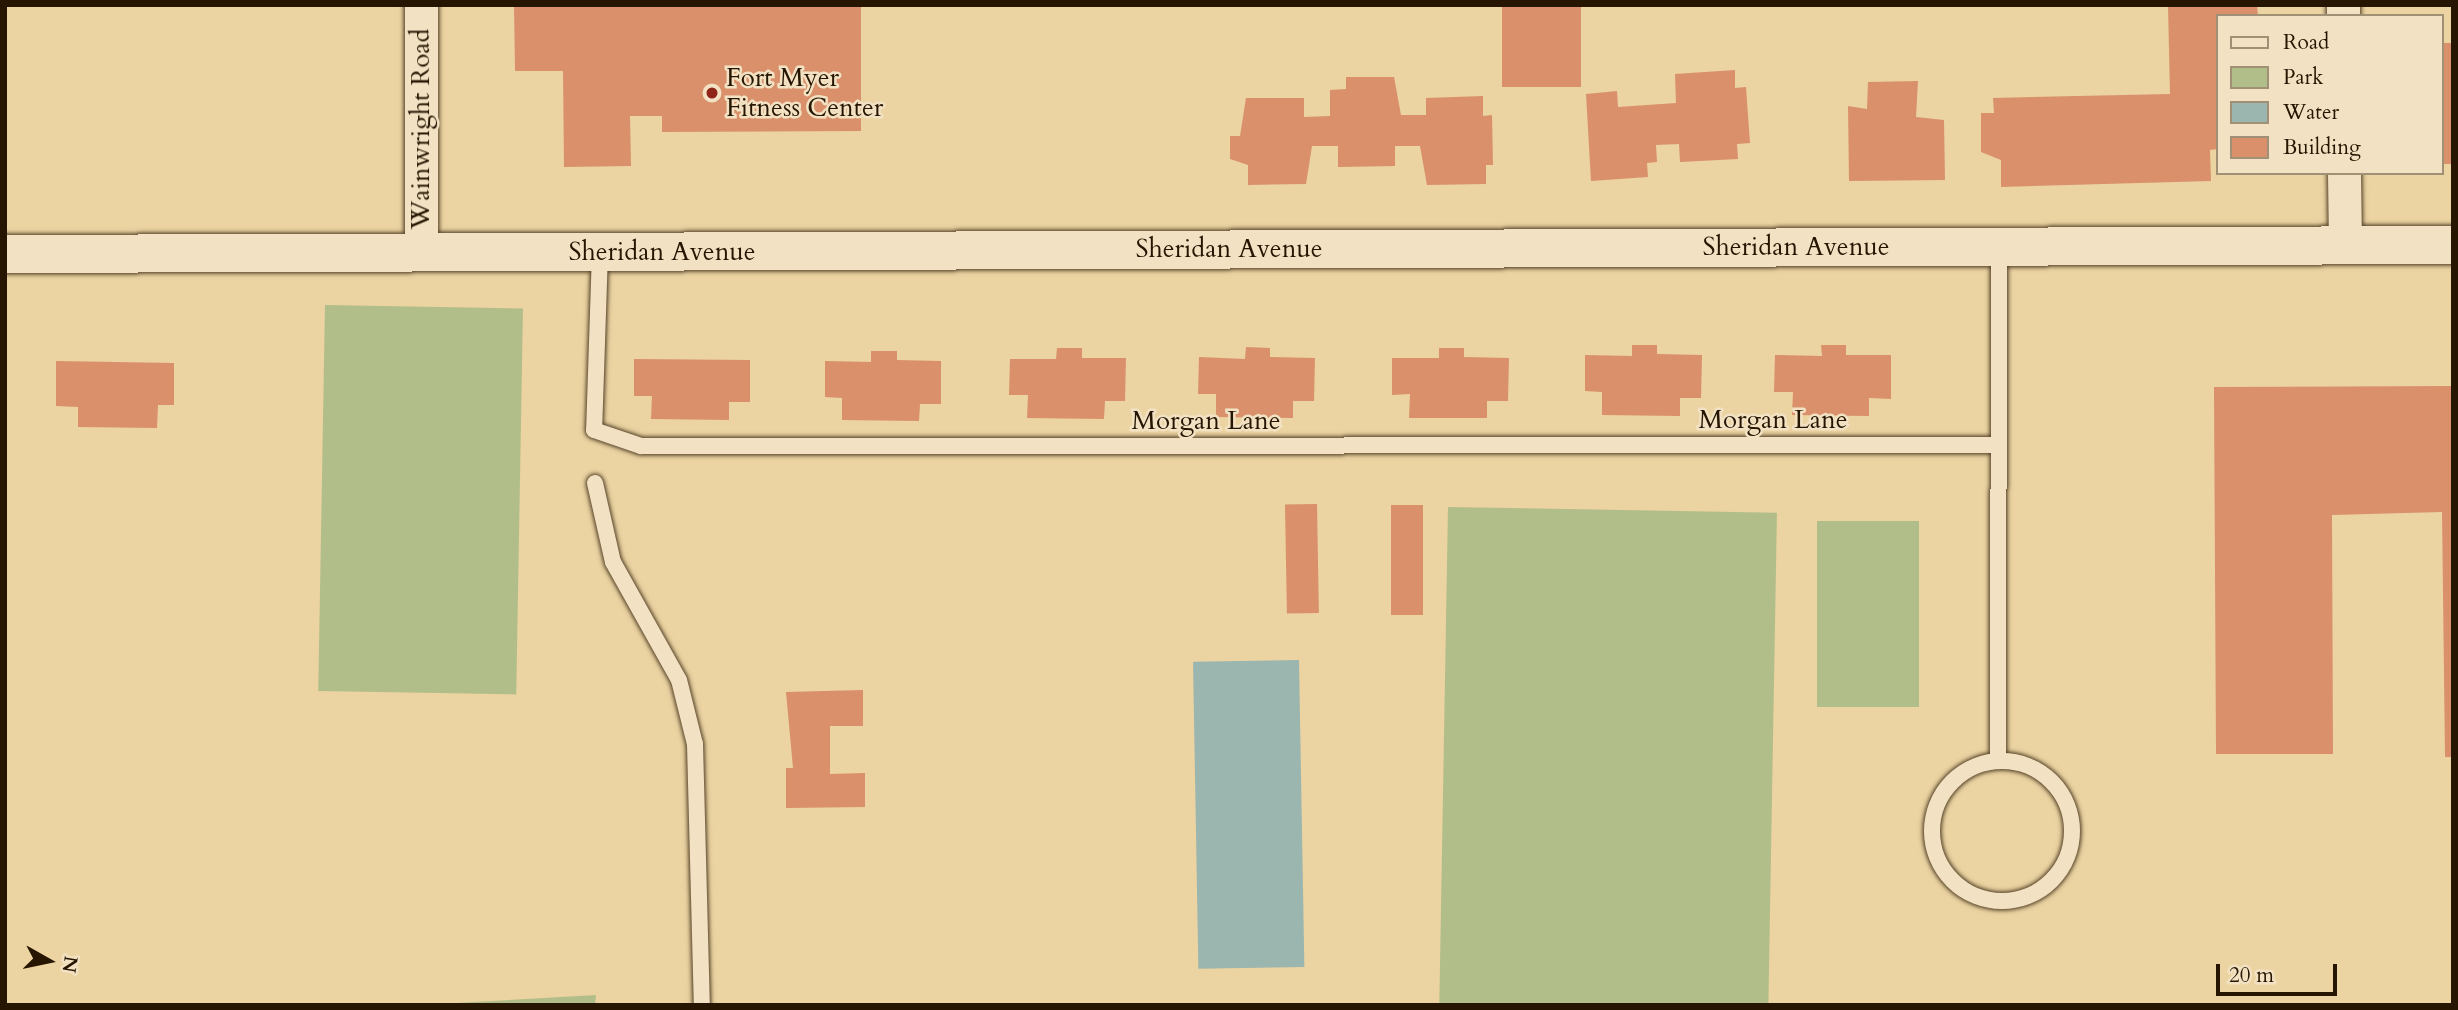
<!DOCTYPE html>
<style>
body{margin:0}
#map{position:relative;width:2458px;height:1010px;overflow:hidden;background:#ebd3a2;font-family:Cardo,serif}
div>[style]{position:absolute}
.green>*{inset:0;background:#b2be89;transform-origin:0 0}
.water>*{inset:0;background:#9bb6af;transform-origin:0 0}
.building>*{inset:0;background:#d9906b;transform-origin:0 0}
.roads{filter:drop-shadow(0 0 2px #574429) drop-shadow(0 0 2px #574429)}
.service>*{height:16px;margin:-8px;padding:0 8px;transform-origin:8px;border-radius:8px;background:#f2e2c3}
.service>.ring{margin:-8px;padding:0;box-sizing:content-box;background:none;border:16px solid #f2e2c3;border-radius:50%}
.minor>*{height:33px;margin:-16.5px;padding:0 16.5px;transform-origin:16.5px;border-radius:16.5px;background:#f2e2c3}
.tertiary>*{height:38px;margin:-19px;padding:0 19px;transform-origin:19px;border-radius:19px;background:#f2e2c3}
.dots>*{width:19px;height:19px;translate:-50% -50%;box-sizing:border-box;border:4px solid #f2e2c3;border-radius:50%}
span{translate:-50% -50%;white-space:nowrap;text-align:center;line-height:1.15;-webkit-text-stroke:5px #f2e2c3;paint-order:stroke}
.poi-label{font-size:26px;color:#261501}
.left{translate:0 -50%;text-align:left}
.street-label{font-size:26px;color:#261501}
.frame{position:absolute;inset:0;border:7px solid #261501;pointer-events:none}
.legend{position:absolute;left:2216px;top:14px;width:228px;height:161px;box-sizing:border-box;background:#f2e2c3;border:2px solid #a09075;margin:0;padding:9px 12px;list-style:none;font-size:21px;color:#261501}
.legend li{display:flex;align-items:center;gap:14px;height:35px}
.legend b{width:35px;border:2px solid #a09075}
.north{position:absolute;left:14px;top:926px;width:70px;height:70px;-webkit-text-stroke:5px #f2e2c3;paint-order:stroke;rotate:99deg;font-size:19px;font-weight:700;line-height:28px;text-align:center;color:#261501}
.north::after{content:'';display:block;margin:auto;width:24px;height:32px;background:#261501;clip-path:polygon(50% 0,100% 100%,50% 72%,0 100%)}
.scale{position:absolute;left:2216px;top:964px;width:121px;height:32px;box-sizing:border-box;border:4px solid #261501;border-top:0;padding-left:9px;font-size:21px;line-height:24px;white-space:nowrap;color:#261501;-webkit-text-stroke:5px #f2e2c3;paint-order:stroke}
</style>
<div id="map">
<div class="green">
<div style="left:325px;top:305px;width:198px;height:386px;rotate:1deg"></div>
<div style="left:1448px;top:507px;width:329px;height:498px;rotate:1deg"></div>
<div style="left:1817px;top:521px;width:102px;height:186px"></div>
<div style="clip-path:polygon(596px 995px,595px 1005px,420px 1005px)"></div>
</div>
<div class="water">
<div style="left:1299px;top:660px;width:307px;height:106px;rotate:89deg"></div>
</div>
<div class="building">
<div style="clip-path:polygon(514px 5px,861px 5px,861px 131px,662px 132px,662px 116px,630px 116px,631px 166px,564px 167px,563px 71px,515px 71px)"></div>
<div style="left:1502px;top:5px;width:79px;height:82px"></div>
<div style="clip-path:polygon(2168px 5px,2257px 5px,2258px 16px,2218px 16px,2218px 149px,2210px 150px,2211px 181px,2001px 187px,2001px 160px,1981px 152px,1981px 113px,1994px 113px,1993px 98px,2170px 94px)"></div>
<div style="left:2442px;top:43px;width:11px;height:121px"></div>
<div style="clip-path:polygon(1735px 70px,1735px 88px,1746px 87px,1750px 143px,1737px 144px,1738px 159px,1680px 162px,1679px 144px,1656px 145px,1657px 162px,1647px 163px,1648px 177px,1591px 181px,1586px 94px,1617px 91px,1618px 107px,1676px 103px,1675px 74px)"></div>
<div style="clip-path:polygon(1346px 77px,1394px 77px,1401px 115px,1426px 115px,1426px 98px,1483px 96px,1483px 116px,1492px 115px,1493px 165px,1486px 165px,1486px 184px,1427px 185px,1420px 146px,1395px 146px,1395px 166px,1338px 167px,1338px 146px,1312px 146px,1306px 184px,1248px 185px,1248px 165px,1230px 159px,1230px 136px,1240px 136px,1246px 98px,1304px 98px,1304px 117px,1330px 116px,1330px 90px,1346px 89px)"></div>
<div style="clip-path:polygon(1918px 81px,1916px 117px,1944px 120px,1945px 180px,1849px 181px,1848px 106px,1867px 109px,1868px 82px)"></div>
<div style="clip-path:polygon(1632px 345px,1657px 345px,1657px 354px,1702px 355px,1701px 398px,1680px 398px,1680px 416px,1602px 415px,1602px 392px,1585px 391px,1585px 355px,1632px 356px)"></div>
<div style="clip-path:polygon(1821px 345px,1846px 345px,1846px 355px,1891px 355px,1891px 399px,1869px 398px,1869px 416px,1792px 415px,1793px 392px,1774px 392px,1775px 355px,1822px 356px)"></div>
<div style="clip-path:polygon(1246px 347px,1270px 348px,1270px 357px,1315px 358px,1314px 401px,1293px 401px,1293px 418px,1216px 417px,1216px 394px,1198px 394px,1199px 357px,1245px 359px)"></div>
<div style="clip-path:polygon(1057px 348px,1082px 348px,1082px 358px,1126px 358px,1125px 401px,1105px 401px,1104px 419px,1027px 418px,1028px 395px,1009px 395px,1010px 359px,1056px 359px)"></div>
<div style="clip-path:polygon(1439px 348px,1464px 348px,1464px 357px,1509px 358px,1508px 401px,1487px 401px,1487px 418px,1409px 418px,1410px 394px,1392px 395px,1392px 358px,1439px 358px)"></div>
<div style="clip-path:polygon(871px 351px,897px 351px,897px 360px,941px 361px,941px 404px,920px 404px,919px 421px,842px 420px,842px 398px,825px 397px,825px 361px,871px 362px)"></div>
<div style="clip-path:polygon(634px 359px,750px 360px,750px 402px,729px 402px,729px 420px,651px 419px,652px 396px,634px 396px)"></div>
<div style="clip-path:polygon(56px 361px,174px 363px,174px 405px,158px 405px,157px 428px,78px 427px,78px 407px,56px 406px)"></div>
<div style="clip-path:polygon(2453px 386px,2453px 757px,2445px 757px,2442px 512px,2332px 515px,2333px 754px,2216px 754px,2214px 387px)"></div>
<div style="left:1317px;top:504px;width:109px;height:32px;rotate:89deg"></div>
<div style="left:1391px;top:505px;width:32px;height:110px"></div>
<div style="clip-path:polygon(863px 690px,863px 726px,830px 726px,830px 774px,865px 773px,865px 807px,786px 808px,786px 768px,793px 768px,786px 692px)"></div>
</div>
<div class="roads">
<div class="service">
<div style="left:600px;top:252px;width:178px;rotate:91.9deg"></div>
<div style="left:594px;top:430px;width:50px;rotate:18.8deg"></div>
<div style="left:641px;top:446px;width:1358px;rotate:-0.04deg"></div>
<div style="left:595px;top:483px;width:81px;rotate:77.2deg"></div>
<div style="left:613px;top:562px;width:135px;rotate:60.8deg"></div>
<div style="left:679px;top:680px;width:66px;rotate:76deg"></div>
<div style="left:695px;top:744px;width:261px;rotate:88.5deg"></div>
<div style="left:1998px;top:760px;width:514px;rotate:-89.89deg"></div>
<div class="ring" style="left:1932px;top:761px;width:124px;height:124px"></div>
</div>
<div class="minor">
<div style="left:2343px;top:5px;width:11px;rotate:90deg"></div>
<div style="left:2344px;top:173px;width:72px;rotate:89.2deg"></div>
<div style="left:421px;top:252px;width:247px;rotate:-90deg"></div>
</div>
<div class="tertiary">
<div style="left:5px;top:254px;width:2448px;rotate:-0.21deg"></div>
</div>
</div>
<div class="dots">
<div style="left:712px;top:93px;background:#8f2418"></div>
</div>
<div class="poi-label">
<span class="left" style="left:726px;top:93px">Fort Myer<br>Fitness Center</span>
</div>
<div class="street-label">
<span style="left:421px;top:129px;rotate:-90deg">Wainwright Road</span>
<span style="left:1796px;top:247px">Sheridan Avenue</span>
<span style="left:1229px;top:249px">Sheridan Avenue</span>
<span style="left:662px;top:252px">Sheridan Avenue</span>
<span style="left:1773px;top:420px">Morgan Lane</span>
<span style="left:1206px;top:421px">Morgan Lane</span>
</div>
<div class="frame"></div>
<ul class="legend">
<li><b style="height:9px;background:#f2e2c3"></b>Road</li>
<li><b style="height:19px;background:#b2be89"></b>Park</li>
<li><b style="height:19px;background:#9bb6af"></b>Water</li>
<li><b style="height:19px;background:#d9906b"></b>Building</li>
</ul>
<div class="north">N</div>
<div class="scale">20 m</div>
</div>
